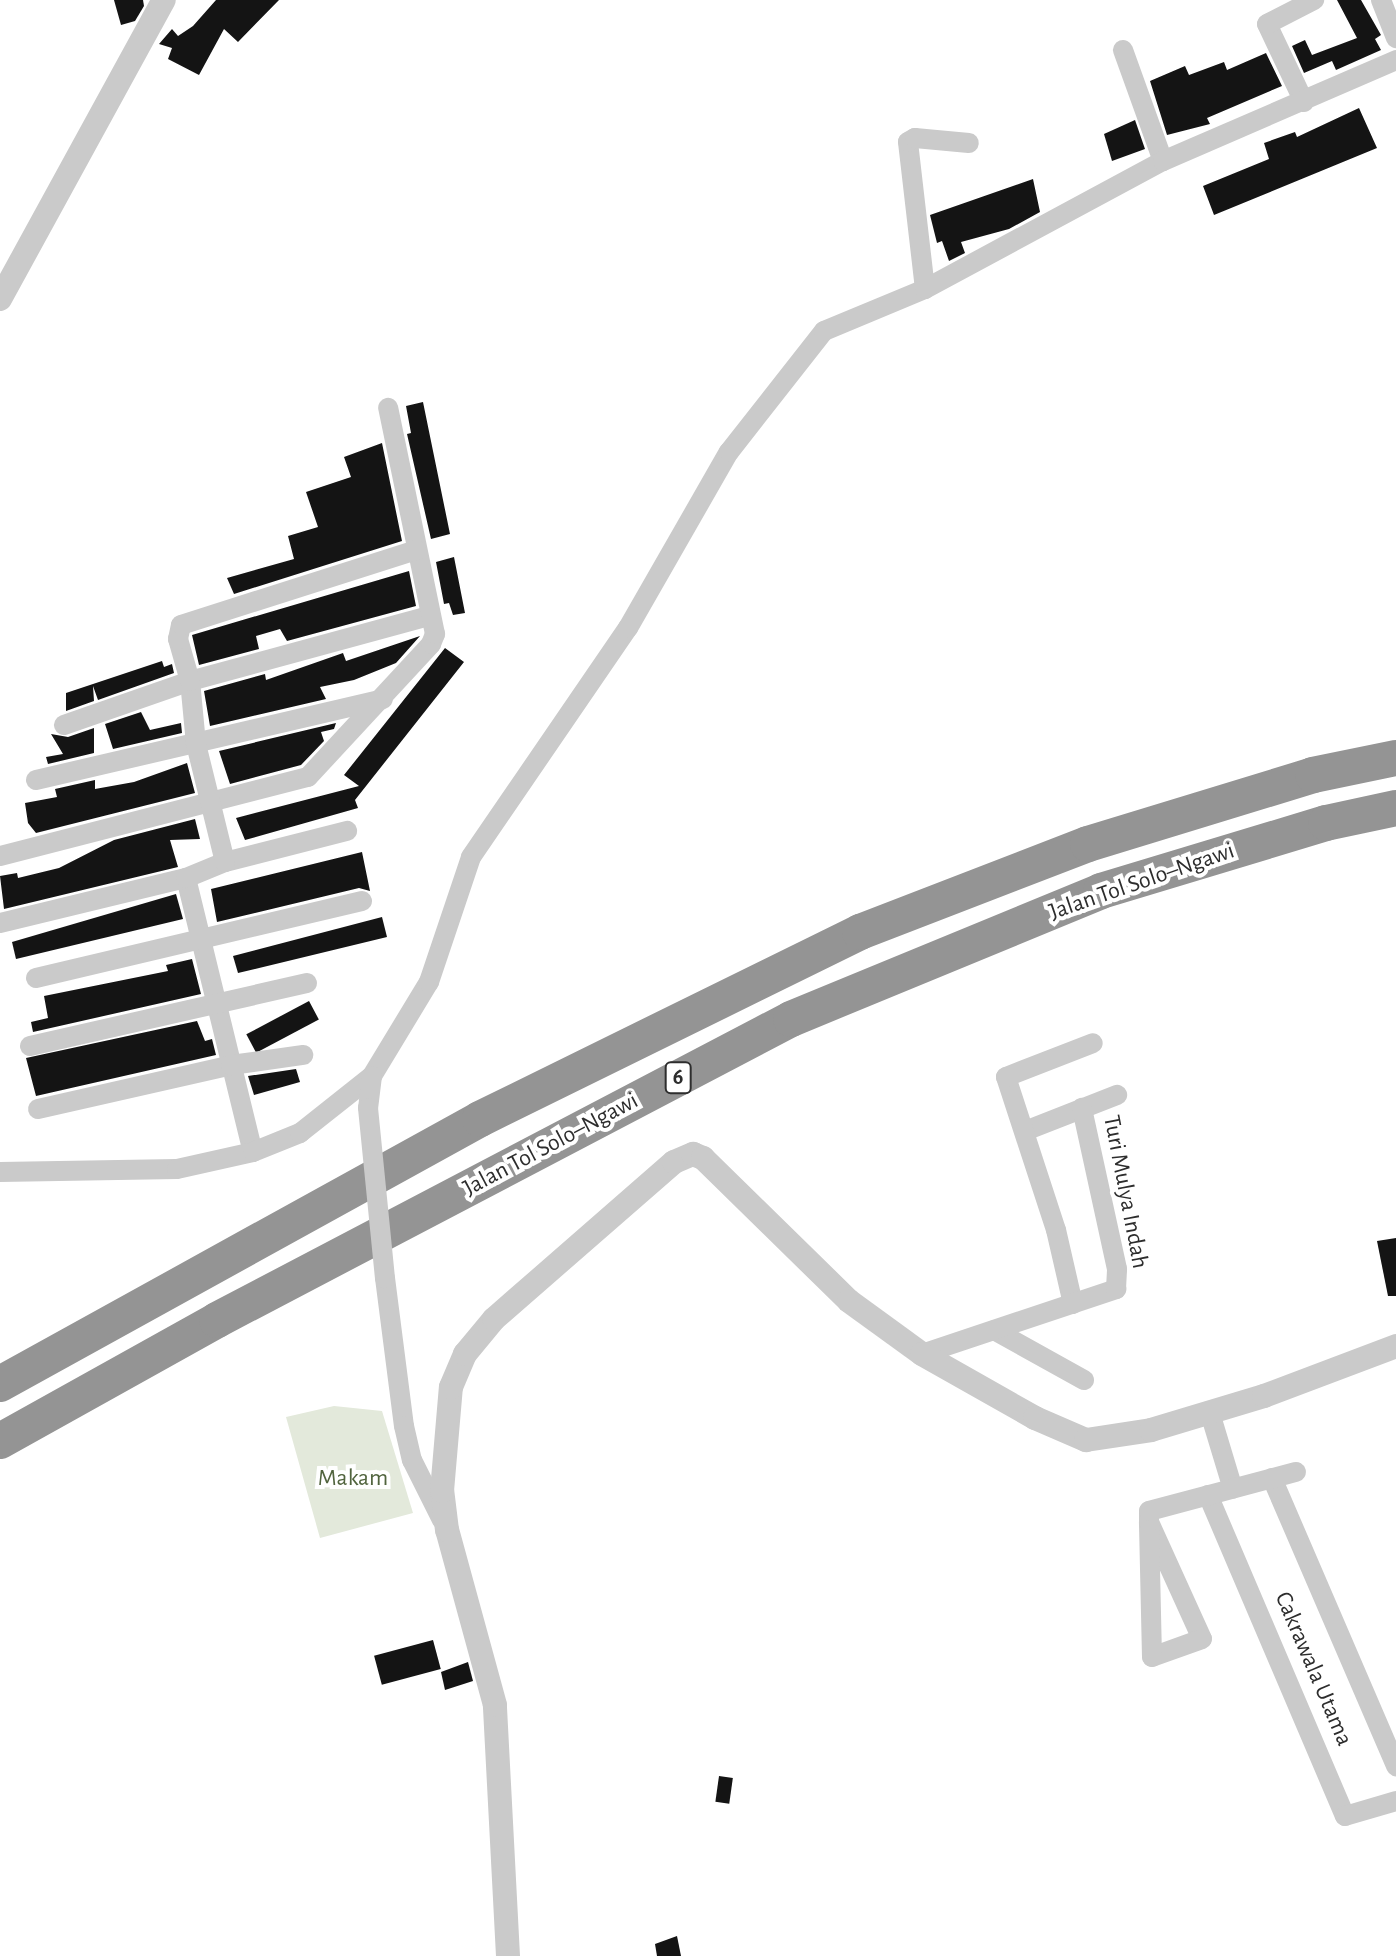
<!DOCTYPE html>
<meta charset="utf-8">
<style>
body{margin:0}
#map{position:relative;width:1396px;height:1956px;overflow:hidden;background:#fff;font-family:"Alegreya Sans",sans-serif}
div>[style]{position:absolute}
.green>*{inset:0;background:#e3e9db}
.building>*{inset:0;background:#141414;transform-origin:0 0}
.minor>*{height:20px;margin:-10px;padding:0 10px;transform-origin:10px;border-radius:10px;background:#cacaca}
.tertiary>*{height:24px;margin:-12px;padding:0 12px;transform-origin:12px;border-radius:12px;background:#cacaca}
.motorway>*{height:36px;margin:-18px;padding:0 18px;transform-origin:18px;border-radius:18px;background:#949494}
.minor-bridge>*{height:20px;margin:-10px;padding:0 10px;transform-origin:10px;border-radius:10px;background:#cacaca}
span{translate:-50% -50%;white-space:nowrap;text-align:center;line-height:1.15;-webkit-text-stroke:8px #fff;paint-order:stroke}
.shield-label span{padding:2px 6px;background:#fff;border:2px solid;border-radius:6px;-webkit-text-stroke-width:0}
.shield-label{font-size:22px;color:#2d2d2d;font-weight:700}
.street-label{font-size:24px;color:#2d2d2d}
.park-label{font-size:24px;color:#51643e}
</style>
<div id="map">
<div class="green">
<div style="clip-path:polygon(334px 1406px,382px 1411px,413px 1513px,320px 1538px,286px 1417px)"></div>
</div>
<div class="building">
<div style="clip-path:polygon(114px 0,143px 0,144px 6px,135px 21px,121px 25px)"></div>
<div style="clip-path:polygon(216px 0,279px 0,238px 42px,224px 29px,199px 75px,168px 59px,172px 48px,159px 44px,172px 29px,178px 36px,193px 26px)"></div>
<div style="clip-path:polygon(1337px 0,1361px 0,1381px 35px,1375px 39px,1381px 50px,1336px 70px,1332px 61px,1304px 73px,1292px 46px,1305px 40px,1312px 55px,1357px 38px)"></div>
<div style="clip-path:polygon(1266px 53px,1282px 86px,1207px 118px,1210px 124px,1167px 135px,1150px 81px,1185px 66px,1189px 75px,1224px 62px,1227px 70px)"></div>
<div style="clip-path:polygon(1359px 108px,1377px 148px,1214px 215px,1203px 186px,1269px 159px,1264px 143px,1295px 132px,1297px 137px)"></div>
<div style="clip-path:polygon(1135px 120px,1145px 149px,1112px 161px,1104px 134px)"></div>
<div style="clip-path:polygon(1033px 179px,1040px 212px,1009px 229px,961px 242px,965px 253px,949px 261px,942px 241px,937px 243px,930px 215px)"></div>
<div style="clip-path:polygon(423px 402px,450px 534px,431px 539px,407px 434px,411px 433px,406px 406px)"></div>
<div style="clip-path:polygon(382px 443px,402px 541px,234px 594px,227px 578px,294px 559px,288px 536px,318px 527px,306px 492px,351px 477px,344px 457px)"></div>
<div style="clip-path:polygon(454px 557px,465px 613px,453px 615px,449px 603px,444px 604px,436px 562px)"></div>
<div style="clip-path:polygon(409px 571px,416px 606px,287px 641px,280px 629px,256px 636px,259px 649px,199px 665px,192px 635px)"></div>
<div style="clip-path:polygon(420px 636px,396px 663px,354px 680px,320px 687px,326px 699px,210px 726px,204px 691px,265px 674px,266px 680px,343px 653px,346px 661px)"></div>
<div style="clip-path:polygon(445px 648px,464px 662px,355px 800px,358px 808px,245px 840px,236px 818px,359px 786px,344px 775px)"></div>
<div style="clip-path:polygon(162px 661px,164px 667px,172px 664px,174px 673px,98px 700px,93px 686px,94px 701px,66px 711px,66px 693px)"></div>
<div style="clip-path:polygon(141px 712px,150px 730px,181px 723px,182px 733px,113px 749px,105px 724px)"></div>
<div style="clip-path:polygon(336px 723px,334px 729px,321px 732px,324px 741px,301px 765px,230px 784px,219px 751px)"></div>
<div style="clip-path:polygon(94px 728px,94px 753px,48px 764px,46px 757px,63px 754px,51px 734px,68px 737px)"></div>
<div style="clip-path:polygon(187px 763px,195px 793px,36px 833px,28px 823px,25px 803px,57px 797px,55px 789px,95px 780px,95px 789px,134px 782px)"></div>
<div style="clip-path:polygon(195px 819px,200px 839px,170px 840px,178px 867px,4px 909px,0 876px,17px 873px,18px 878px,59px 868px,114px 840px)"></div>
<div style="clip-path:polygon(362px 852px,370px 891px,359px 888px,217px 922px,211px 889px)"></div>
<div style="clip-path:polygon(176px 894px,183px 919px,16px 959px,12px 942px)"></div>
<div style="clip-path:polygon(382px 917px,387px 937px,238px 973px,233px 956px)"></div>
<div style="clip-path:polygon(192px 959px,201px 994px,33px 1032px,31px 1022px,48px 1018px,44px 996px,168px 971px,166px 965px)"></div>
<div style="left:309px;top:1001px;width:21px;height:71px;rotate:62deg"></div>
<div style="clip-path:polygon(197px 1021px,205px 1041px,212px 1039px,216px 1055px,36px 1096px,26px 1058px)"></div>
<div style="clip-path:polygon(296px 1069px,300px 1082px,254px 1095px,248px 1076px)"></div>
<div style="clip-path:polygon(1396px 1238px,1396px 1296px,1388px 1296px,1377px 1241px)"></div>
<div style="left:433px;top:1640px;width:30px;height:61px;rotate:75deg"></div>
<div style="clip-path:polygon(468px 1662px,473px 1681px,445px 1690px,441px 1672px)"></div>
<div style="left:719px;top:1776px;width:14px;height:26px;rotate:8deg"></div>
<div style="clip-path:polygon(677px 1936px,681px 1956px,657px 1956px,655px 1944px)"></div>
</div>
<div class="minor">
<div style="left:1381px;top:0;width:41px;rotate:68.5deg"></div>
<div style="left:1123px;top:50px;width:118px;rotate:70.2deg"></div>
<div style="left:1304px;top:102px;width:86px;rotate:-115.4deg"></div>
<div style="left:1267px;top:24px;width:53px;rotate:-27.1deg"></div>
<div style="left:925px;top:289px;width:148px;rotate:-96.6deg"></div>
<div style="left:908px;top:142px;width:8px;rotate:-30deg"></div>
<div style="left:915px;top:138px;width:54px;rotate:5.3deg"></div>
<div style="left:64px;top:725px;width:133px;rotate:-19.2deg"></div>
<div style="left:190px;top:681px;width:249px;rotate:-15.2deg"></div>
<div style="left:36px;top:780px;width:356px;rotate:-13.1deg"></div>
<div style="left:0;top:856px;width:318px;rotate:-14.4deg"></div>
<div style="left:308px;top:777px;width:181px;rotate:-47.2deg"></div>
<div style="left:431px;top:644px;width:11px;rotate:-68deg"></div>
<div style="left:435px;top:634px;width:231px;rotate:-101.7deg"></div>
<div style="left:225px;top:862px;width:126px;rotate:-14.3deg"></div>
<div style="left:186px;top:878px;width:282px;rotate:76.3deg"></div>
<div style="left:0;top:923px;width:191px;rotate:-13.6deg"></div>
<div style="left:186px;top:878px;width:42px;rotate:-22.3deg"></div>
<div style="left:225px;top:862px;width:122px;rotate:-103.8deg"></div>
<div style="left:196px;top:744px;width:63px;rotate:-95.4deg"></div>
<div style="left:190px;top:681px;width:44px;rotate:-105.9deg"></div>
<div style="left:178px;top:639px;width:14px;rotate:-78deg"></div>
<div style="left:181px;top:625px;width:247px;rotate:-17.7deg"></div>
<div style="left:36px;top:978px;width:335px;rotate:-13.3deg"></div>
<div style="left:30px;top:1046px;width:284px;rotate:-12.8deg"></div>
<div style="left:372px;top:1076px;width:110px;rotate:-58.8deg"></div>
<div style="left:429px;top:982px;width:132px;rotate:-71.4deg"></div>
<div style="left:471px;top:857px;width:278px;rotate:-55.6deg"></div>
<div style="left:628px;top:628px;width:203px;rotate:-60.2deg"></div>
<div style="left:729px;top:452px;width:154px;rotate:-51.9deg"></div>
<div style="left:824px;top:331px;width:109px;rotate:-22.6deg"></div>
<div style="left:925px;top:289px;width:270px;rotate:-28.3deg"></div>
<div style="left:1163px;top:161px;width:254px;rotate:-23.4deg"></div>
<div style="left:38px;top:1109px;width:198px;rotate:-12.8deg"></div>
<div style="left:231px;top:1065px;width:73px;rotate:-7.9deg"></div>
<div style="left:1025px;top:1131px;width:99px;rotate:-21.4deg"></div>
<div style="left:0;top:1172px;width:177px;rotate:-1deg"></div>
<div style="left:177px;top:1169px;width:78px;rotate:-12.6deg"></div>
<div style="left:253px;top:1152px;width:51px;rotate:-22deg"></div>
<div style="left:300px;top:1133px;width:92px;rotate:-38.4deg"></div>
<div style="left:372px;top:1076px;width:32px;rotate:97deg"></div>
<div style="left:385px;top:1278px;width:149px;rotate:82.7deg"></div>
<div style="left:404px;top:1426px;width:35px;rotate:77deg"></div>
<div style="left:412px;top:1460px;width:67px;rotate:63.4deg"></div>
<div style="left:1073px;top:1304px;width:76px;rotate:-102.9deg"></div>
<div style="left:1056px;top:1230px;width:161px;rotate:-108.1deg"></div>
<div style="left:1006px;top:1077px;width:93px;rotate:-21.3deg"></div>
<div style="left:994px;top:1330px;width:103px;rotate:29.1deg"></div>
<div style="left:922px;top:1354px;width:205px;rotate:-18.5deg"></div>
<div style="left:1116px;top:1289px;width:20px;rotate:-87deg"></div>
<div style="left:1117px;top:1269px;width:165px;rotate:-102.3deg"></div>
<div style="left:1210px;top:1413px;width:79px;rotate:73.2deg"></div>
<div style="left:1272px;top:1478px;width:314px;rotate:66.7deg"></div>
<div style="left:1208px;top:1495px;width:349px;rotate:66.9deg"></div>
<div style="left:1345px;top:1816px;width:53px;rotate:-16.4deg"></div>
<div style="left:1149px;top:1522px;width:128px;rotate:65.6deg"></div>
<div style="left:1202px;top:1639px;width:53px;rotate:160.2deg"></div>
<div style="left:1152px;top:1657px;width:135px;rotate:-91.3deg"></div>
<div style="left:1149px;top:1522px;width:11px;rotate:-90deg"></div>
<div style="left:1149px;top:1511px;width:152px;rotate:-14.9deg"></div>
</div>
<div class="tertiary">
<div style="left:0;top:299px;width:341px;rotate:-61.3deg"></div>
<div style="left:508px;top:1956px;width:251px;rotate:-93deg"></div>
<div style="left:495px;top:1705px;width:181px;rotate:-105.3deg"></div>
<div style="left:447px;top:1530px;width:39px;rotate:-97deg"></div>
<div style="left:442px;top:1491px;width:104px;rotate:-85.1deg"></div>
<div style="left:451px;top:1387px;width:36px;rotate:-67deg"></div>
<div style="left:465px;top:1354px;width:45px;rotate:-50.4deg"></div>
<div style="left:494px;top:1319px;width:239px;rotate:-41.1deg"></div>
<div style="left:674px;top:1162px;width:21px;rotate:-23deg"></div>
<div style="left:693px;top:1154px;width:11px;rotate:22deg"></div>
<div style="left:703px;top:1158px;width:204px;rotate:44.4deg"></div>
<div style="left:849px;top:1301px;width:90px;rotate:36deg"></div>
<div style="left:922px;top:1354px;width:130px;rotate:29.5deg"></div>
<div style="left:1035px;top:1418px;width:56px;rotate:23.3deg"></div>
<div style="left:1086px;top:1440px;width:66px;rotate:-8.7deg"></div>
<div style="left:1151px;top:1430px;width:118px;rotate:-16.7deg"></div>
<div style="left:1264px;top:1396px;width:141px;rotate:-20.7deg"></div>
</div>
<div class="motorway">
<div style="left:0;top:1384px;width:548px;rotate:-28.9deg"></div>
<div style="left:480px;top:1119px;width:424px;rotate:-26.2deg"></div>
<div style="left:860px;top:932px;width:244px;rotate:-21.1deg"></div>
<div style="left:1088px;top:844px;width:235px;rotate:-17deg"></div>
<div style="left:1313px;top:775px;width:85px;rotate:-11.6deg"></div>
<div style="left:0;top:1441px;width:248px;rotate:-29.1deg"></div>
<div style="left:217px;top:1320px;width:648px;rotate:-27.67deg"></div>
<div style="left:791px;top:1019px;width:335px;rotate:-22.4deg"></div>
<div style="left:1101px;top:891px;width:235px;rotate:-16.8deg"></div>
<div style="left:1326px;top:823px;width:72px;rotate:-12.1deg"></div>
</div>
<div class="minor-bridge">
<div style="left:368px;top:1108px;width:171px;rotate:84.3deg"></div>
</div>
<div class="shield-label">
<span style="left:678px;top:1078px">6</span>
</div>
<div class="street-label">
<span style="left:1142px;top:882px;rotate:-19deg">Jalan Tol Solo–Ngawi</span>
<span style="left:551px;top:1145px;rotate:-28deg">Jalan Tol Solo–Ngawi</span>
<span style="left:1125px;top:1192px;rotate:79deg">Turi Mulya Indah</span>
<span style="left:1313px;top:1669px;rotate:67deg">Cakrawala Utama</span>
</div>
<div class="park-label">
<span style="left:353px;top:1479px">Makam</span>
</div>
</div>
